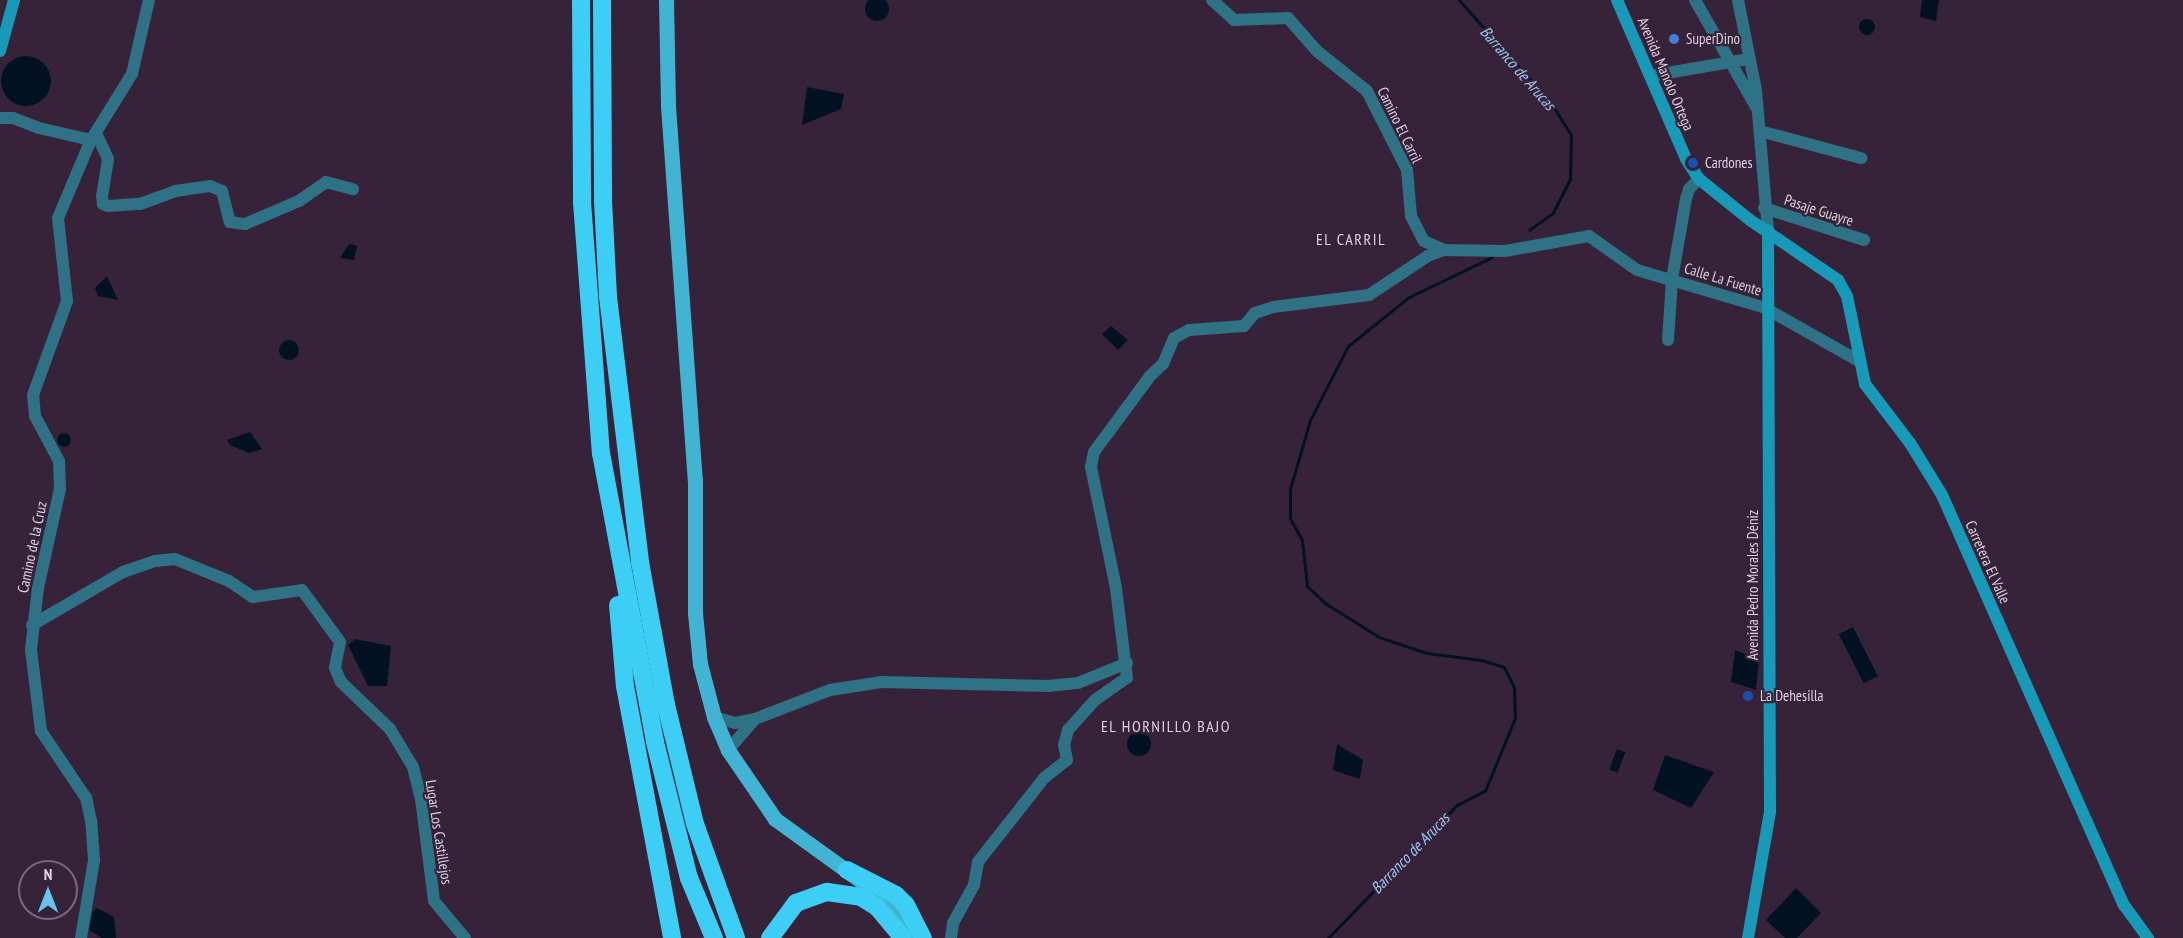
<!DOCTYPE html>
<meta charset="utf-8">
<style>
body{margin:0}
#map{position:relative;width:2183px;height:938px;overflow:hidden;background:#372339;font-family:"PT Sans Narrow",sans-serif}
div>[style]{position:absolute}
.water>*{inset:0;background:#031223;transform-origin:0 0}
.round{border-radius:50%}
.stream>*{height:3px;margin:-1.5px;padding:0 1.5px;transform-origin:1.5px;border-radius:1.5px;background:#031223}
.street>*{height:12px;margin:-6px;padding:0 6px;transform-origin:6px;border-radius:6px;background:#2f7285}
.secondary>*{height:12px;margin:-6px;padding:0 6px;transform-origin:6px;border-radius:6px;background:#1999b8}
.primary>*{height:15px;margin:-7.5px;padding:0 7.5px;transform-origin:7.5px;border-radius:7.5px;background:#41b4d4}
.highway>*{height:18px;margin:-9px;padding:0 9px;transform-origin:9px;border-radius:9px;background:#3dcef5}
.dots>*{width:16px;height:16px;translate:-50% -50%;box-sizing:border-box;border:3px solid #372339;border-radius:50%}
span{translate:-50% -50%;white-space:nowrap;text-align:center;line-height:1.15;-webkit-text-stroke:4.5px #372339;paint-order:stroke}
.poi-label{font-size:15px;color:#dfd2e0}
.left{translate:0 -50%;text-align:left}
.street-label{font-size:15px;color:#dfd2e0}
.water-label{font-size:16px;color:#9ac7f3;font-style:italic}
.neighbourhood-label{font-size:16px;color:#dfd2e0;letter-spacing:1.5px}
.north{position:absolute;left:18px;top:860px;width:60px;height:60px;box-sizing:border-box;background:#372339;border:2px solid #7a697c;border-radius:50%;rotate:0deg;font-size:16px;font-weight:700;line-height:24px;text-align:center;color:#dfd2e0}
.north::after{content:'';display:block;margin:auto;width:21px;height:27px;background:#67c4f0;clip-path:polygon(50% 0,100% 100%,50% 72%,0 100%)}
</style>
<div id="map">
<div class="water">
<div class="round" style="left:865px;top:-3px;width:24px;height:24px"></div>
<div style="clip-path:polygon(1922px 0,1939px 0,1936px 21px,1920px 17px)"></div>
<div class="round" style="left:1859px;top:19px;width:16px;height:16px"></div>
<div class="round" style="left:1px;top:56px;width:50px;height:50px"></div>
<div style="clip-path:polygon(807px 87px,844px 94px,841px 109px,802px 125px)"></div>
<div style="clip-path:polygon(349px 244px,357px 246px,354px 260px,340px 258px)"></div>
<div style="clip-path:polygon(107px 276px,118px 300px,98px 296px,95px 288px)"></div>
<div style="clip-path:polygon(1111px 326px,1128px 340px,1118px 350px,1102px 334px)"></div>
<div class="round" style="left:279px;top:340px;width:20px;height:20px"></div>
<div style="clip-path:polygon(250px 432px,262px 449px,249px 453px,230px 445px,227px 440px)"></div>
<div class="round" style="left:57px;top:433px;width:14px;height:14px"></div>
<div style="left:1853px;top:627px;width:55px;height:16px;rotate:63deg"></div>
<div style="clip-path:polygon(355px 639px,391px 646px,387px 686px,368px 686px,348px 645px)"></div>
<div style="clip-path:polygon(1735px 650px,1759px 659px,1756px 690px,1731px 682px)"></div>
<div class="round" style="left:1127px;top:732px;width:24px;height:24px"></div>
<div style="clip-path:polygon(1337px 744px,1363px 760px,1360px 779px,1333px 770px)"></div>
<div style="left:1617px;top:749px;width:9px;height:22px;rotate:21deg"></div>
<div style="clip-path:polygon(1665px 755px,1714px 772px,1691px 808px,1653px 790px)"></div>
<div style="clip-path:polygon(1796px 888px,1821px 913px,1797px 938px,1785px 938px,1766px 920px)"></div>
<div style="clip-path:polygon(97px 908px,114px 917px,116px 938px,102px 938px,89px 930px,93px 911px)"></div>
</div>
<div class="stream">
<div style="left:1459px;top:0;width:138px;rotate:48.2deg"></div>
<div style="left:1551px;top:103px;width:38px;rotate:58deg"></div>
<div style="left:1571px;top:135px;width:44px;rotate:91.3deg"></div>
<div style="left:1570px;top:179px;width:38px;rotate:117deg"></div>
<div style="left:1553px;top:213px;width:29px;rotate:145deg"></div>
<div style="left:1328px;top:938px;width:185px;rotate:-45.9deg"></div>
<div style="left:1457px;top:805px;width:31px;rotate:-27deg"></div>
<div style="left:1485px;top:791px;width:79px;rotate:-67.7deg"></div>
<div style="left:1515px;top:718px;width:31px;rotate:-92deg"></div>
<div style="left:1514px;top:687px;width:22px;rotate:-117deg"></div>
<div style="left:1504px;top:667px;width:24px;rotate:-163deg"></div>
<div style="left:1481px;top:660px;width:54px;rotate:-172.6deg"></div>
<div style="left:1427px;top:653px;width:51px;rotate:-161.6deg"></div>
<div style="left:1379px;top:637px;width:64px;rotate:-147.8deg"></div>
<div style="left:1325px;top:603px;width:25px;rotate:-137deg"></div>
<div style="left:1307px;top:586px;width:46px;rotate:-96.2deg"></div>
<div style="left:1302px;top:540px;width:25px;rotate:-119deg"></div>
<div style="left:1290px;top:518px;width:29px;rotate:-90deg"></div>
<div style="left:1290px;top:489px;width:72px;rotate:-73.8deg"></div>
<div style="left:1310px;top:420px;width:83px;rotate:-62.8deg"></div>
<div style="left:1348px;top:346px;width:78px;rotate:-38.8deg"></div>
<div style="left:1409px;top:297px;width:92px;rotate:-25.7deg"></div>
</div>
<div class="street">
<div style="left:1212px;top:0;width:30px;rotate:42deg"></div>
<div style="left:1234px;top:20px;width:54px;rotate:-2.1deg"></div>
<div style="left:1288px;top:18px;width:44px;rotate:48.7deg"></div>
<div style="left:1317px;top:51px;width:64px;rotate:38.7deg"></div>
<div style="left:1367px;top:91px;width:89px;rotate:63.1deg"></div>
<div style="left:1407px;top:170px;width:46px;rotate:85deg"></div>
<div style="left:1411px;top:216px;width:28px;rotate:63deg"></div>
<div style="left:1424px;top:241px;width:22px;rotate:24deg"></div>
<div style="left:1444px;top:250px;width:61px;rotate:0.9deg"></div>
<div style="left:1505px;top:251px;width:85px;rotate:-10.1deg"></div>
<div style="left:1589px;top:236px;width:59px;rotate:35.3deg"></div>
<div style="left:1637px;top:270px;width:131px;rotate:16.4deg"></div>
<div style="left:1763px;top:307px;width:110px;rotate:29.4deg"></div>
<div style="left:1695px;top:0;width:123px;rotate:60.3deg"></div>
<div style="left:1738px;top:0;width:92px;rotate:78.7deg"></div>
<div style="left:1756px;top:90px;width:141px;rotate:85.1deg"></div>
<div style="left:1650px;top:76px;width:99px;rotate:-9.8deg"></div>
<div style="left:0;top:118px;width:13px"></div>
<div style="left:13px;top:118px;width:28px;rotate:21deg"></div>
<div style="left:39px;top:128px;width:53px;rotate:13deg"></div>
<div style="left:1760px;top:131px;width:105px;rotate:15deg"></div>
<div style="left:96px;top:133px;width:29px;rotate:65deg"></div>
<div style="left:108px;top:159px;width:37px;rotate:99deg"></div>
<div style="left:102px;top:196px;width:8px;rotate:83deg"></div>
<div style="left:103px;top:204px;width:5px;rotate:22deg"></div>
<div style="left:108px;top:206px;width:32px;rotate:-4deg"></div>
<div style="left:140px;top:204px;width:37px;rotate:-20deg"></div>
<div style="left:175px;top:191px;width:35px;rotate:-8deg"></div>
<div style="left:210px;top:186px;width:13px;rotate:23deg"></div>
<div style="left:222px;top:191px;width:32px;rotate:76deg"></div>
<div style="left:230px;top:222px;width:15px;rotate:8deg"></div>
<div style="left:245px;top:224px;width:59px;rotate:-23.1deg"></div>
<div style="left:299px;top:201px;width:33px;rotate:-35deg"></div>
<div style="left:326px;top:182px;width:28px;rotate:15deg"></div>
<div style="left:1764px;top:208px;width:105px;rotate:17.7deg"></div>
<div style="left:1668px;top:340px;width:61px;rotate:-86.2deg"></div>
<div style="left:1672px;top:279px;width:81px;rotate:-80.1deg"></div>
<div style="left:1686px;top:199px;width:10px;rotate:-73deg"></div>
<div style="left:1689px;top:189px;width:14px;rotate:-45deg"></div>
<div style="left:32px;top:625px;width:105px;rotate:-30.2deg"></div>
<div style="left:123px;top:572px;width:34px;rotate:-19deg"></div>
<div style="left:155px;top:561px;width:20px;rotate:-6deg"></div>
<div style="left:175px;top:559px;width:58px;rotate:22.2deg"></div>
<div style="left:229px;top:581px;width:29px;rotate:34deg"></div>
<div style="left:253px;top:597px;width:49px;rotate:-8.1deg"></div>
<div style="left:302px;top:590px;width:64px;rotate:53.8deg"></div>
<div style="left:340px;top:642px;width:26px;rotate:101deg"></div>
<div style="left:335px;top:668px;width:15px;rotate:67deg"></div>
<div style="left:341px;top:682px;width:68px;rotate:43.8deg"></div>
<div style="left:390px;top:729px;width:44px;rotate:58.8deg"></div>
<div style="left:413px;top:767px;width:33px;rotate:76deg"></div>
<div style="left:421px;top:799px;width:103px;rotate:82.7deg"></div>
<div style="left:434px;top:901px;width:48px;rotate:50deg"></div>
<div style="left:714px;top:717px;width:22px;rotate:16deg"></div>
<div style="left:735px;top:723px;width:19px;rotate:-12deg"></div>
<div style="left:728px;top:750px;width:41px;rotate:-48.9deg"></div>
<div style="left:755px;top:719px;width:80px;rotate:-21.1deg"></div>
<div style="left:830px;top:690px;width:52px;rotate:-8.9deg"></div>
<div style="left:881px;top:682px;width:167px;rotate:1.4deg"></div>
<div style="left:1048px;top:686px;width:30px;rotate:-6deg"></div>
<div style="left:1078px;top:683px;width:53px;rotate:-22.2deg"></div>
<div style="left:81px;top:938px;width:79px;rotate:-80.5deg"></div>
<div style="left:94px;top:860px;width:39px;rotate:-94deg"></div>
<div style="left:91px;top:821px;width:24px;rotate:-102deg"></div>
<div style="left:86px;top:798px;width:81px;rotate:-123.9deg"></div>
<div style="left:41px;top:731px;width:82px;rotate:-97deg"></div>
<div style="left:31px;top:650px;width:62px;rotate:-83.6deg"></div>
<div style="left:38px;top:588px;width:101px;rotate:-77.5deg"></div>
<div style="left:60px;top:489px;width:28px;rotate:-92deg"></div>
<div style="left:59px;top:461px;width:51px;rotate:-118.1deg"></div>
<div style="left:35px;top:416px;width:21px;rotate:-95deg"></div>
<div style="left:33px;top:395px;width:100px;rotate:-70.1deg"></div>
<div style="left:67px;top:301px;width:83px;rotate:-96.2deg"></div>
<div style="left:58px;top:218px;width:85px;rotate:-67.1deg"></div>
<div style="left:91px;top:140px;width:78px;rotate:-58.2deg"></div>
<div style="left:132px;top:74px;width:76px;rotate:-77.1deg"></div>
<div style="left:951px;top:938px;width:15px;rotate:-82deg"></div>
<div style="left:953px;top:923px;width:43px;rotate:-61.1deg"></div>
<div style="left:974px;top:885px;width:23px;rotate:-80deg"></div>
<div style="left:978px;top:862px;width:107px;rotate:-51.8deg"></div>
<div style="left:1044px;top:778px;width:29px;rotate:-38deg"></div>
<div style="left:1067px;top:760px;width:15px;rotate:-101deg"></div>
<div style="left:1064px;top:745px;width:16px;rotate:-75deg"></div>
<div style="left:1068px;top:730px;width:40px;rotate:-48deg"></div>
<div style="left:1095px;top:700px;width:39px;rotate:-35deg"></div>
<div style="left:1127px;top:678px;width:91px;rotate:-97deg"></div>
<div style="left:1116px;top:588px;width:124px;rotate:-101.7deg"></div>
<div style="left:1091px;top:467px;width:15px;rotate:-79deg"></div>
<div style="left:1094px;top:452px;width:94px;rotate:-53.6deg"></div>
<div style="left:1150px;top:376px;width:18px;rotate:-43deg"></div>
<div style="left:1163px;top:364px;width:28px;rotate:-67deg"></div>
<div style="left:1174px;top:338px;width:17px;rotate:-28deg"></div>
<div style="left:1189px;top:330px;width:55px;rotate:-4.2deg"></div>
<div style="left:1244px;top:326px;width:17px;rotate:-50deg"></div>
<div style="left:1255px;top:313px;width:19px;rotate:-18deg"></div>
<div style="left:1273px;top:307px;width:97px;rotate:-7.1deg"></div>
<div style="left:1369px;top:295px;width:71px;rotate:-33.5deg"></div>
<div style="left:1428px;top:256px;width:17px;rotate:-21deg"></div>
</div>
<div class="secondary">
<div style="left:1617px;top:0;width:173px;rotate:66.5deg"></div>
<div style="left:1686px;top:159px;width:24px;rotate:57deg"></div>
<div style="left:1699px;top:179px;width:65px;rotate:38.8deg"></div>
<div style="left:1750px;top:220px;width:107px;rotate:34.3deg"></div>
<div style="left:1838px;top:280px;width:18px;rotate:61deg"></div>
<div style="left:1847px;top:296px;width:90px;rotate:78.4deg"></div>
<div style="left:1865px;top:384px;width:74px;rotate:52.7deg"></div>
<div style="left:1910px;top:443px;width:61px;rotate:58.4deg"></div>
<div style="left:1942px;top:495px;width:449px;rotate:66.1deg"></div>
<div style="left:2124px;top:905px;width:41px;rotate:54deg"></div>
<div style="left:0;top:51px;width:53px;rotate:-74.6deg"></div>
<div style="left:1748px;top:938px;width:128px;rotate:-80.1deg"></div>
<div style="left:1770px;top:812px;width:582px;rotate:-90.2deg"></div>
</div>
<div class="primary">
<div style="left:666px;top:0;width:106px;rotate:88.9deg"></div>
<div style="left:668px;top:106px;width:375px;rotate:85.9deg"></div>
<div style="left:695px;top:480px;width:133px;rotate:90deg"></div>
<div style="left:695px;top:613px;width:51px;rotate:84.4deg"></div>
<div style="left:700px;top:664px;width:55px;rotate:75.2deg"></div>
<div style="left:714px;top:717px;width:36px;rotate:67deg"></div>
<div style="left:728px;top:750px;width:83px;rotate:55.7deg"></div>
<div style="left:775px;top:819px;width:128px;rotate:35.8deg"></div>
<div style="left:879px;top:894px;width:30px;rotate:48deg"></div>
<div style="left:899px;top:916px;width:23px;rotate:72deg"></div>
</div>
<div class="highway">
<div style="left:581px;top:0;width:202px;rotate:89.7deg"></div>
<div style="left:582px;top:202px;width:252px;rotate:85.7deg"></div>
<div style="left:601px;top:453px;width:294px;rotate:79.4deg"></div>
<div style="left:655px;top:742px;width:140px;rotate:76deg"></div>
<div style="left:689px;top:878px;width:65px;rotate:67.4deg"></div>
<div style="left:602px;top:0;width:201px;rotate:89.7deg"></div>
<div style="left:603px;top:201px;width:96px;rotate:87deg"></div>
<div style="left:608px;top:297px;width:267px;rotate:83.1deg"></div>
<div style="left:640px;top:562px;width:145px;rotate:79.7deg"></div>
<div style="left:666px;top:705px;width:122px;rotate:76.3deg"></div>
<div style="left:695px;top:824px;width:121px;rotate:70.2deg"></div>
<div style="left:618px;top:605px;width:81px;rotate:85.1deg"></div>
<div style="left:625px;top:686px;width:256px;rotate:79.4deg"></div>
<div style="left:847px;top:870px;width:55px;rotate:27deg"></div>
<div style="left:896px;top:895px;width:14px;rotate:45deg"></div>
<div style="left:906px;top:905px;width:37px;rotate:63deg"></div>
<div style="left:770px;top:938px;width:44px;rotate:-53.4deg"></div>
<div style="left:796px;top:903px;width:33px;rotate:-20deg"></div>
<div style="left:827px;top:892px;width:34px;rotate:8deg"></div>
<div style="left:861px;top:897px;width:19px;rotate:32deg"></div>
<div style="left:877px;top:907px;width:40px;rotate:50deg"></div>
</div>
<div class="dots">
<div style="left:1674px;top:39px;background:#3f7fe0"></div>
<div style="left:1693px;top:163px;background:#1a4fb4"></div>
<div style="left:1748px;top:696px;background:#1a4fb4"></div>
</div>
<div class="poi-label">
<span class="left" style="left:1686px;top:39px">SuperDino</span>
<span class="left" style="left:1705px;top:163px">Cardones</span>
<span class="left" style="left:1760px;top:696px">La Dehesilla</span>
</div>
<div class="street-label">
<span style="left:1666px;top:74px;rotate:67deg">Avenida Manolo Ortega</span>
<span style="left:1400px;top:125px;rotate:64deg">Camino El Carril</span>
<span style="left:1819px;top:210px;rotate:18deg">Pasaje Guayre</span>
<span style="left:1723px;top:279px;rotate:17deg">Calle La Fuente</span>
<span style="left:32px;top:547px;rotate:-78deg">Camino de la Cruz</span>
<span style="left:1988px;top:562px;rotate:66deg">Carretera El Valle</span>
<span style="left:1753px;top:585px;rotate:-90deg">Avenida Pedro Morales Déniz</span>
<span style="left:439px;top:832px;rotate:81deg">Lugar Los Castillejos</span>
</div>
<div class="water-label">
<span style="left:1518px;top:68px;rotate:49deg">Barranco de Arucas</span>
<span style="left:1410px;top:853px;rotate:-46deg">Barranco de Arucas</span>
</div>
<div class="neighbourhood-label">
<span style="left:1351px;top:239px">EL CARRIL</span>
<span style="left:1166px;top:726px">EL HORNILLO BAJO</span>
</div>
<div class="north">N</div>
</div>
